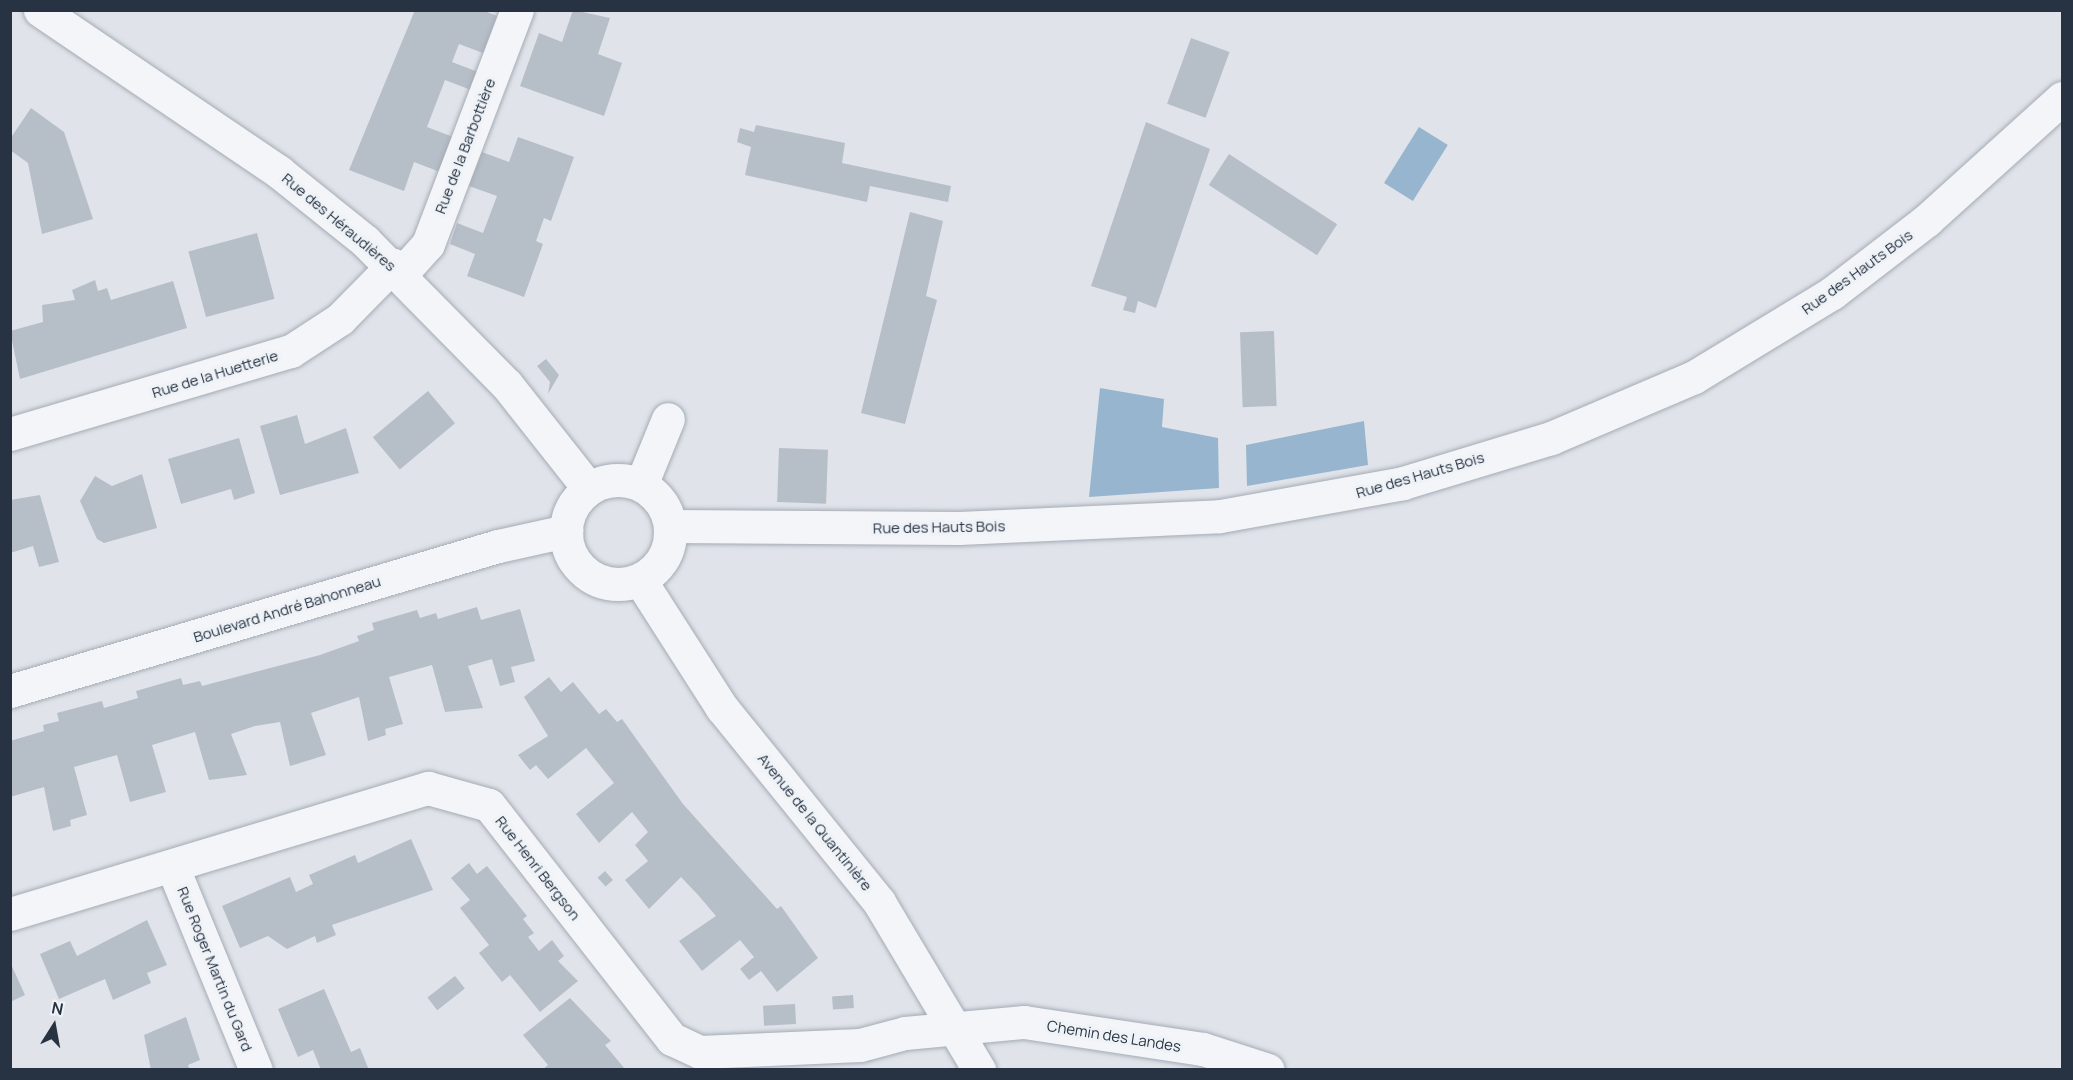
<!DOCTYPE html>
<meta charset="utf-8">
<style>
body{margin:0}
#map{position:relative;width:2073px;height:1080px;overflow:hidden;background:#e0e4ea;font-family:Manrope,sans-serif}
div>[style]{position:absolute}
.water>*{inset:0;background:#97b5ce;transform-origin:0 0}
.building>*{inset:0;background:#b6bec8;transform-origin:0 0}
.roads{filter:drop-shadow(0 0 2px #a5abb5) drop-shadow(0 0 2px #a5abb5)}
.minor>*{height:33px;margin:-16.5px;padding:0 16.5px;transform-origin:16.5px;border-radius:16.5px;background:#f3f5f8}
.minor>.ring{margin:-16.5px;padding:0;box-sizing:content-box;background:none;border:33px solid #f3f5f8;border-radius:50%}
span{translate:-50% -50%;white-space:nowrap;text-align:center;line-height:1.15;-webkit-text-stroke:6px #eff3f7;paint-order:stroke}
.street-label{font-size:15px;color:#273343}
.frame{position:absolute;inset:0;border:12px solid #273343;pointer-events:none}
.north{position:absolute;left:24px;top:996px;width:60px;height:60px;-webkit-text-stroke:4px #eff3f7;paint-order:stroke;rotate:11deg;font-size:16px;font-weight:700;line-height:24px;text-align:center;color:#273343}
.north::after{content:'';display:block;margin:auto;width:21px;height:27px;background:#273343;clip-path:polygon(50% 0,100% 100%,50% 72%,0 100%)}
</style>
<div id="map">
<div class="water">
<div style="left:1419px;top:127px;width:34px;height:66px;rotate:32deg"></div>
<div style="clip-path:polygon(1100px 388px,1164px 399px,1162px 427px,1218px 438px,1219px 488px,1089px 497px)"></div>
<div style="clip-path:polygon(1364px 421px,1368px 465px,1247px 486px,1246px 445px)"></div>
</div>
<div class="building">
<div style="clip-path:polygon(415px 10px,482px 10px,497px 16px,483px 53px,459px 44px,452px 62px,478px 72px,471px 90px,445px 80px,427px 127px,453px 137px,440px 172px,414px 162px,404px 191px,349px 170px)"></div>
<div style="clip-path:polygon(573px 10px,610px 18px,598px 54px,622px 63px,604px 116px,520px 86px,539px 33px,562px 42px)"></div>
<div style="left:1191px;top:38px;width:41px;height:70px;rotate:20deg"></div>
<div style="clip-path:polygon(31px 108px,64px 132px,93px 219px,42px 234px,28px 163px,10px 150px,10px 139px)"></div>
<div style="clip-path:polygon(1146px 122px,1210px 149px,1156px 308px,1138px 301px,1135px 313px,1123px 310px,1127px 297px,1091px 286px)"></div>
<div style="clip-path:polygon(756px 125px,845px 143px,842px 163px,951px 186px,948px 202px,870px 186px,867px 202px,745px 175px,751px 147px,737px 142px,740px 128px,754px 132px)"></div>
<div style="clip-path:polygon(518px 137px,574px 157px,551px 221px,544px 218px,536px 241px,543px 244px,524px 297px,467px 276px,475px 254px,450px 244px,457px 223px,483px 233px,497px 196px,469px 186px,482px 152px,509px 162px)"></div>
<div style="left:1229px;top:154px;width:129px;height:37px;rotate:33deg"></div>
<div style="clip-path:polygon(910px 212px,943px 221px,926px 296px,937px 300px,905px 424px,861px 413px)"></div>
<div style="left:257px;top:233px;width:68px;height:71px;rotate:75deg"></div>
<div style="clip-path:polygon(95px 280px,98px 291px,107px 288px,111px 300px,173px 281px,187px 328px,20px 379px,10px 331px,43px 322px,42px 305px,75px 300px,72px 290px)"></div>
<div style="left:1274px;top:331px;width:75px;height:34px;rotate:88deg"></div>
<div style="clip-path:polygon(546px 359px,559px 375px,548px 394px,550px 382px,537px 366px)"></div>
<div style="left:428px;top:391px;width:42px;height:72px;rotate:50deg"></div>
<div style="clip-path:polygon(297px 415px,305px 444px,346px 428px,359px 473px,280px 495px,260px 426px)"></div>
<div style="clip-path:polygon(239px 438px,255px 493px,234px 500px,231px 489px,181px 504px,168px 459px)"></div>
<div style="left:779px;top:448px;width:49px;height:54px;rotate:2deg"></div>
<div style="clip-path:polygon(142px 474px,157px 528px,104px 543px,97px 539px,80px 501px,95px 476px,112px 486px)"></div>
<div style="clip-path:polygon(40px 495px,59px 562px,39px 567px,33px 546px,10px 553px,10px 500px)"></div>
<div style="clip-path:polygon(477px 607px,481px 620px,520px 609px,535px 661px,511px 667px,515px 682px,500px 686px,492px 659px,468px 666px,483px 708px,445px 712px,432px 665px,389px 677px,403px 724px,385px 729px,386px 735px,368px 741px,359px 697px,311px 713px,326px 755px,290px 766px,280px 722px,255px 726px,231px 734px,247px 775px,209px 780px,195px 732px,152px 745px,166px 792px,130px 802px,117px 755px,74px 767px,87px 815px,70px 820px,71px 826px,53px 831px,44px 787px,10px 797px,10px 741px,44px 731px,43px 725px,59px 721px,57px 713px,102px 701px,104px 708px,138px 698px,136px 691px,181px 678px,183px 685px,200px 681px,202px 686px,320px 655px,359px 641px,357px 636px,374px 630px,372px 623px,417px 610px,420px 618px,436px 613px,438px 619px)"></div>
<div style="clip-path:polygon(549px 677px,561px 692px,573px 682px,599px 714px,606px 709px,617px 722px,622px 719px,683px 804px,777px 909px,781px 906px,818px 958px,777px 992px,761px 971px,749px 980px,740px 969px,754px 957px,740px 940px,702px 971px,679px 941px,716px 916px,699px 896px,681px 877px,649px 909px,625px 880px,648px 861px,635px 845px,648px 832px,632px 812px,599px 843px,576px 814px,614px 783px,586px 748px,548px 779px,536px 765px,530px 770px,518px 755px,548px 736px,524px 697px)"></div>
<div style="clip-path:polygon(411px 839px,433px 890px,332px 925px,336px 935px,317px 943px,315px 936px,287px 949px,268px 936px,240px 948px,222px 906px,290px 877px,296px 892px,313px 884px,309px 875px,355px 855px,358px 863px)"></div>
<div style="clip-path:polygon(469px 863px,477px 874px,487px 866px,527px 916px,523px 919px,534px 933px,528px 937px,539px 951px,552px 940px,564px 956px,558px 961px,578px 981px,540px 1012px,510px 975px,502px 982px,479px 953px,489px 945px,460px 908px,470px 900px,451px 878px)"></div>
<div style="left:605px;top:871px;width:12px;height:10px;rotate:48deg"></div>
<div style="clip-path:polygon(147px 920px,167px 965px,147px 973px,151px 983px,113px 1000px,105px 979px,59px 999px,40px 954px,70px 941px,77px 956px)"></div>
<div style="clip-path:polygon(10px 962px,25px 995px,10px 1002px)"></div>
<div style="left:455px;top:976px;width:16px;height:35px;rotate:52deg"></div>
<div style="clip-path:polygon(324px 989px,351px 1052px,360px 1048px,369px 1070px,321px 1070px,313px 1050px,298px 1057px,278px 1009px)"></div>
<div style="left:853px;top:995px;width:13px;height:21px;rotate:86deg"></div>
<div style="clip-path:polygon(570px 998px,611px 1041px,605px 1045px,625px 1069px,633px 1070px,542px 1070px,548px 1065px,523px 1035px)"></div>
<div style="left:795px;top:1004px;width:20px;height:32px;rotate:87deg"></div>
<div style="clip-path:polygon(186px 1017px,200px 1060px,188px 1065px,190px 1070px,151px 1070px,144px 1035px)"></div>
</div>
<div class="roads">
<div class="minor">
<div style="left:40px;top:10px;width:289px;rotate:34.1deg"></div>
<div style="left:279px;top:172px;width:110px;rotate:38.7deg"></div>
<div style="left:365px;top:241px;width:202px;rotate:45.4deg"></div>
<div style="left:507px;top:385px;width:132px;rotate:51.7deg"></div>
<div style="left:401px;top:274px;width:40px;rotate:-48deg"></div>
<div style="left:428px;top:244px;width:250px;rotate:-69.2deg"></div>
<div style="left:10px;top:434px;width:293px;rotate:-16.5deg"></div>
<div style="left:291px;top:351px;width:59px;rotate:-33.1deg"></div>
<div style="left:340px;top:319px;width:76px;rotate:-45.5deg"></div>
<div class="ring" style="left:566px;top:480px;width:71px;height:71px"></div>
<div style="left:641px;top:485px;width:71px;rotate:-67.8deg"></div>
<div style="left:670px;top:526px;width:289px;rotate:0.4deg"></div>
<div style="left:959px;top:528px;width:261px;rotate:-2.6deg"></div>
<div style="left:1220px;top:516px;width:186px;rotate:-10.2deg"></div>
<div style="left:1403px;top:483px;width:155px;rotate:-16.9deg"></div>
<div style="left:1551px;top:438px;width:155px;rotate:-23.1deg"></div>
<div style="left:1694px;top:377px;width:162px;rotate:-31.3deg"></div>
<div style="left:1832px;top:293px;width:120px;rotate:-37.5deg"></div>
<div style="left:1927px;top:220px;width:182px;rotate:-42.1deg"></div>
<div style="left:640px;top:580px;width:152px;rotate:57.4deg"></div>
<div style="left:722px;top:708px;width:250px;rotate:51deg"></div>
<div style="left:879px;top:902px;width:196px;rotate:59.2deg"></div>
<div style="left:10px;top:691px;width:509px;rotate:-16.55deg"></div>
<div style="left:498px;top:546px;width:70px;rotate:-12.4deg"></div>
<div style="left:173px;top:868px;width:218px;rotate:67.7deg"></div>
<div style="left:10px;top:914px;width:437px;rotate:-16.8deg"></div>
<div style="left:428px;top:788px;width:63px;rotate:15.6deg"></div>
<div style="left:489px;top:805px;width:297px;rotate:52deg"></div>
<div style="left:672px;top:1039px;width:31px;rotate:25deg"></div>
<div style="left:700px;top:1052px;width:160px;rotate:-2.5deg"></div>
<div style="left:860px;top:1045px;width:47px;rotate:-14.9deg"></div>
<div style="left:905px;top:1033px;width:120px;rotate:-5.3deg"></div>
<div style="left:1024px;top:1022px;width:181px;rotate:8.6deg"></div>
<div style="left:1203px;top:1049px;width:68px;rotate:17.9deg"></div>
</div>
</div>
<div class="street-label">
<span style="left:465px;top:146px;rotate:-69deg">Rue de la Barbottière</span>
<span style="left:339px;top:222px;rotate:40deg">Rue des Héraudières</span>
<span style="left:1857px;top:272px;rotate:-36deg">Rue des Hauts Bois</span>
<span style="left:215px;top:374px;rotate:-17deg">Rue de la Huetterie</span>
<span style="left:1420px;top:475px;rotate:-16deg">Rue des Hauts Bois</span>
<span style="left:939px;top:527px;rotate:-1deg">Rue des Hauts Bois</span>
<span style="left:287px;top:609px;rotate:-17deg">Boulevard André Bahonneau</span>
<span style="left:815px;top:822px;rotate:51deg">Avenue de la Quantinière</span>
<span style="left:538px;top:868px;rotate:52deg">Rue Henri Bergson</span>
<span style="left:215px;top:969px;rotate:68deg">Rue Roger Martin du Gard</span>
<span style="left:1114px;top:1036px;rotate:9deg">Chemin des Landes</span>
</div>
<div class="frame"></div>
<div class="north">N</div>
</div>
